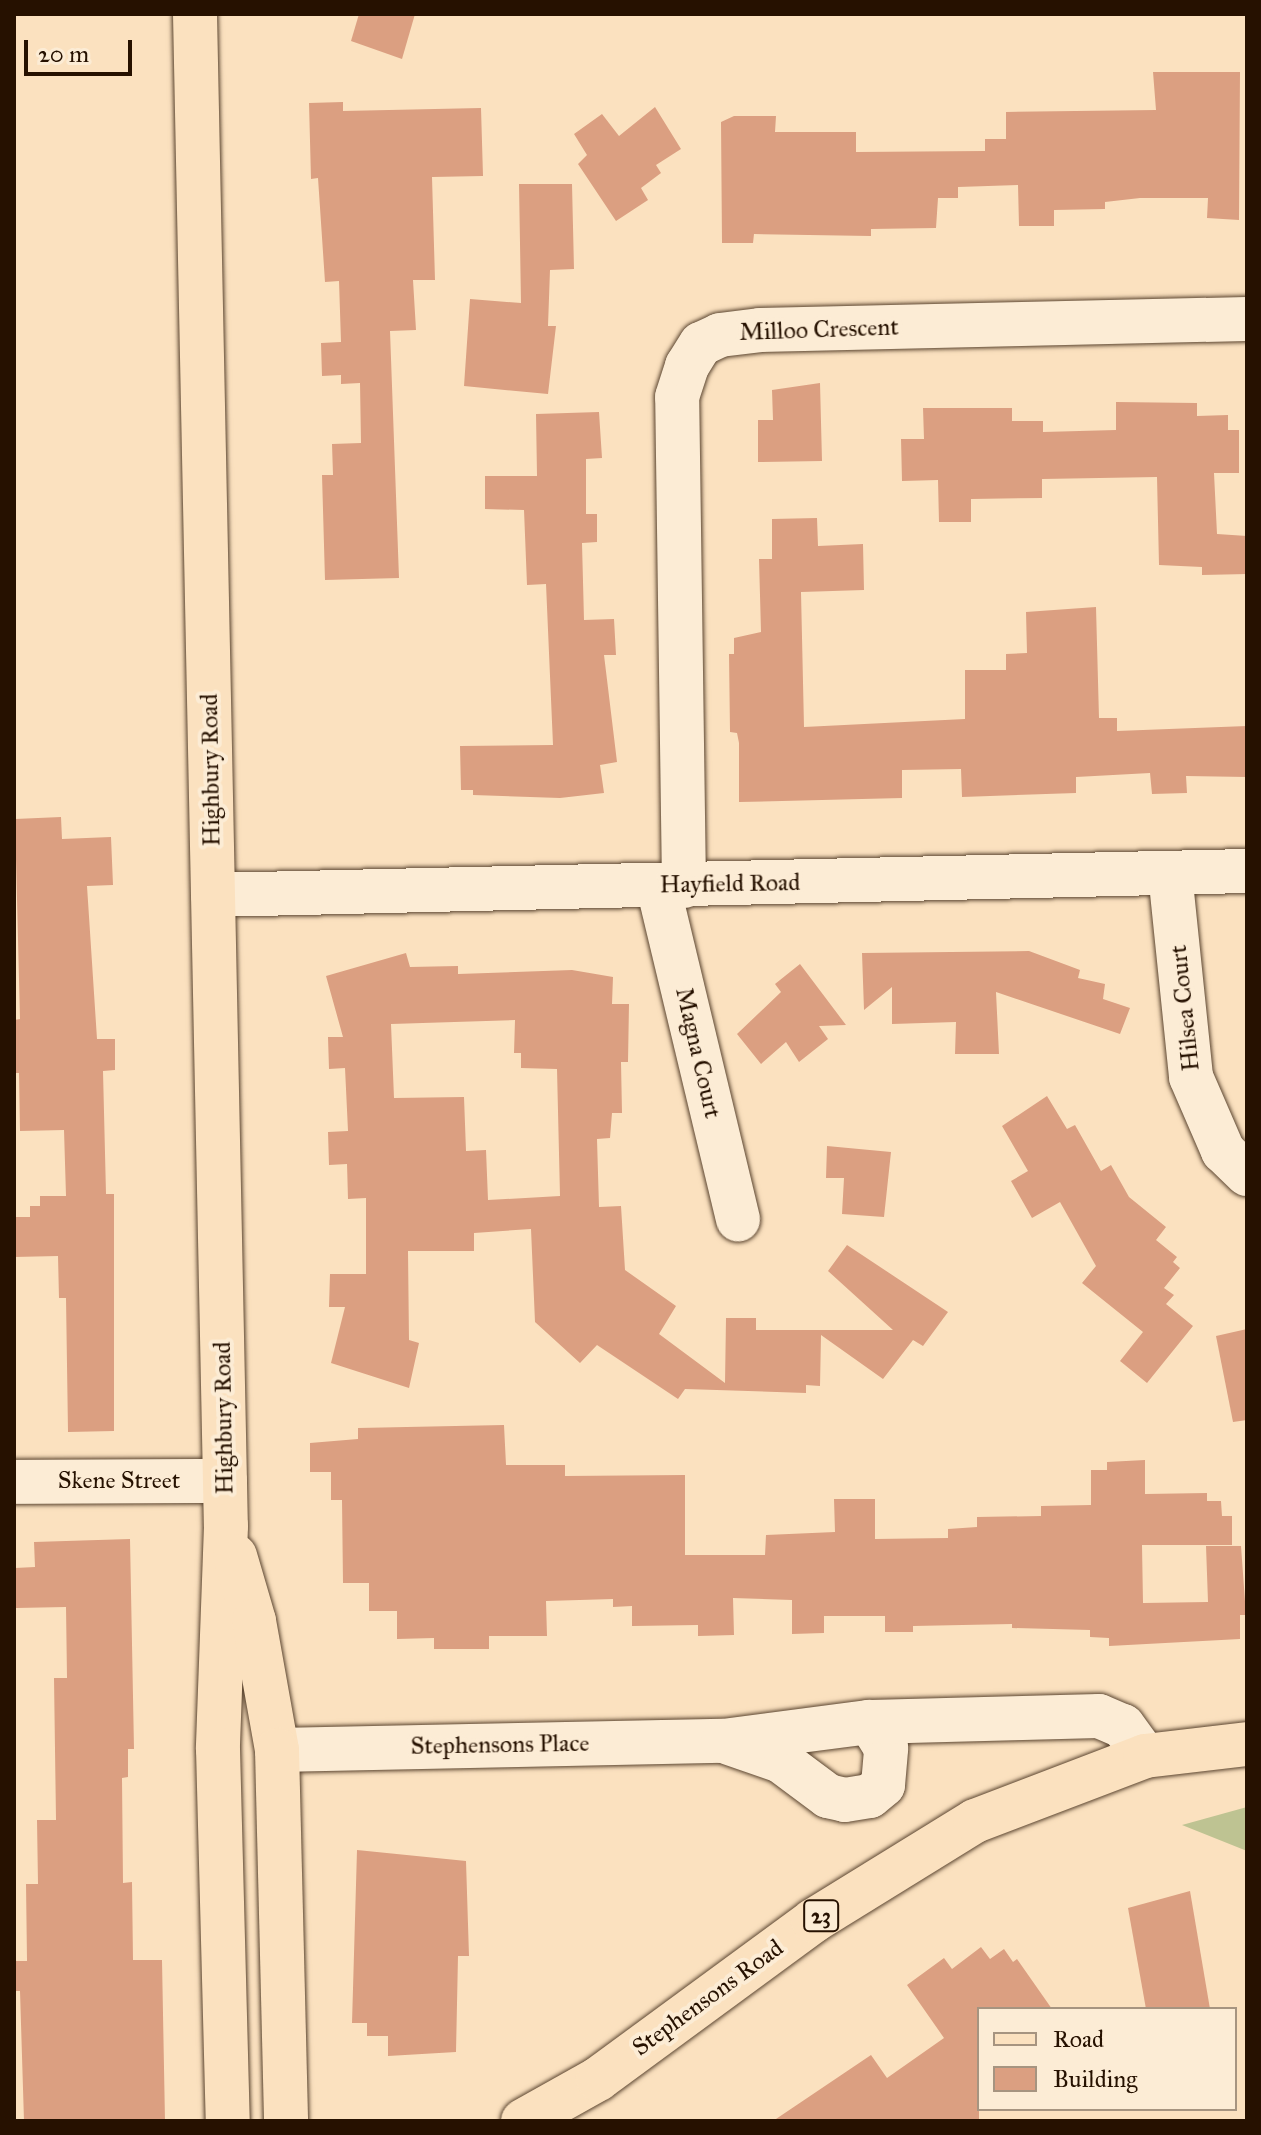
<!DOCTYPE html>
<style>
body{margin:0}
#map{position:relative;width:1261px;height:2135px;overflow:hidden;background:#fbe1bf;font-family:"IM FELL Great Primer",serif}
div>[style]{position:absolute}
.green>*{inset:0;background:#bec392}
.building>*{inset:0;background:#db9f81}
.roads{filter:drop-shadow(0 0 2px #5b4530) drop-shadow(0 0 2px #5b4530)}
.minor>*{height:44px;margin:-22px;padding:0 22px;transform-origin:22px;border-radius:22px;background:#fcecd5}
.major>*{height:44px;margin:-22px;padding:0 22px;transform-origin:22px;border-radius:22px;background:#fbe1bf}
span{translate:-50% -50%;white-space:nowrap;text-align:center;line-height:1.15;-webkit-text-stroke:8px #fcecd5;paint-order:stroke}
.shield-label span{padding:2px 6px;background:#fcecd5;border:2px solid;border-radius:6px;-webkit-text-stroke-width:0}
.shield-label{font-size:22px;color:#261100;font-weight:700}
.street-label{font-size:24px;color:#261100}
.frame{position:absolute;inset:0;border:16px solid #261100;pointer-events:none}
.legend{position:absolute;left:977px;top:2007px;width:260px;height:104px;box-sizing:border-box;background:#fcecd5;border:2px solid #a69480;margin:0;padding:10px 14px;list-style:none;font-size:24px;color:#261100}
.legend li{display:flex;align-items:center;gap:16px;height:40px}
.legend b{width:40px;border:2px solid #a69480}
.scale{position:absolute;left:24px;top:40px;width:108px;height:36px;box-sizing:border-box;border:4px solid #261100;border-top:0;padding-left:10px;font-size:24px;line-height:28px;white-space:nowrap;color:#261100;-webkit-text-stroke:6px #fcecd5;paint-order:stroke}
</style>
<div id="map">
<div class="green">
<div style="clip-path:polygon(1247px 1807px,1247px 1851px,1182px 1825px)"></div>
</div>
<div class="building">
<div style="clip-path:polygon(359px 14px,415px 14px,402px 59px,351px 41px)"></div>
<div style="clip-path:polygon(1153px 72px,1240px 72px,1239px 220px,1207px 218px,1208px 198px,1140px 198px,1105px 202px,1105px 209px,1054px 210px,1054px 226px,1019px 226px,1018px 185px,958px 187px,958px 198px,938px 198px,936px 228px,871px 229px,871px 236px,754px 234px,753px 243px,722px 243px,721px 122px,734px 116px,776px 116px,775px 132px,856px 132px,856px 152px,985px 151px,985px 139px,1006px 139px,1006px 112px,1156px 110px)"></div>
<div style="clip-path:polygon(343px 102px,343px 111px,481px 108px,483px 176px,432px 177px,435px 280px,413px 280px,416px 330px,390px 331px,399px 578px,325px 580px,322px 475px,333px 475px,332px 444px,361px 443px,360px 383px,341px 384px,341px 375px,322px 376px,321px 343px,341px 342px,339px 281px,325px 282px,318px 178px,311px 179px,309px 103px)"></div>
<div style="clip-path:polygon(655px 107px,681px 149px,656px 165px,661px 173px,641px 188px,648px 200px,616px 221px,578px 164px,587px 155px,574px 134px,602px 114px,619px 136px)"></div>
<div style="clip-path:polygon(519px 184px,572px 184px,574px 269px,550px 270px,548px 326px,556px 326px,548px 394px,464px 386px,470px 299px,521px 303px)"></div>
<div style="clip-path:polygon(820px 383px,822px 461px,758px 462px,758px 420px,773px 420px,772px 390px)"></div>
<div style="clip-path:polygon(1116px 402px,1197px 403px,1197px 416px,1228px 415px,1228px 430px,1239px 430px,1239px 473px,1214px 473px,1217px 534px,1247px 536px,1247px 574px,1202px 575px,1202px 567px,1159px 565px,1157px 477px,1042px 479px,1042px 498px,971px 499px,971px 522px,939px 522px,938px 480px,902px 481px,901px 439px,924px 439px,923px 408px,1012px 408px,1012px 421px,1043px 421px,1043px 432px,1116px 430px)"></div>
<div style="clip-path:polygon(599px 412px,602px 458px,586px 459px,586px 514px,597px 514px,597px 542px,582px 543px,584px 620px,614px 619px,616px 655px,604px 655px,617px 762px,600px 765px,604px 793px,560px 798px,473px 795px,473px 790px,461px 790px,460px 746px,553px 745px,546px 584px,527px 585px,524px 510px,485px 509px,485px 476px,537px 476px,536px 414px)"></div>
<div style="clip-path:polygon(817px 518px,818px 546px,863px 544px,864px 590px,801px 592px,804px 727px,965px 719px,965px 670px,1006px 670px,1006px 654px,1027px 653px,1026px 612px,1096px 607px,1099px 718px,1117px 718px,1117px 731px,1247px 726px,1247px 777px,1186px 776px,1187px 793px,1152px 794px,1150px 773px,1076px 777px,1076px 793px,962px 797px,961px 769px,902px 770px,902px 798px,739px 802px,739px 743px,737px 733px,730px 732px,729px 654px,734px 654px,734px 638px,761px 632px,759px 559px,772px 559px,772px 519px)"></div>
<div style="clip-path:polygon(61px 817px,62px 839px,111px 837px,113px 885px,87px 886px,97px 1039px,115px 1039px,115px 1070px,103px 1071px,106px 1194px,114px 1194px,114px 1431px,68px 1432px,66px 1298px,59px 1298px,58px 1256px,14px 1257px,14px 1217px,30px 1217px,30px 1206px,40px 1206px,40px 1196px,66px 1196px,64px 1130px,20px 1131px,19px 1073px,14px 1073px,14px 1020px,20px 1019px,15px 819px)"></div>
<div style="clip-path:polygon(1029px 951px,1080px 970px,1078px 978px,1105px 984px,1103px 999px,1130px 1008px,1120px 1034px,996px 992px,999px 1054px,955px 1054px,956px 1022px,892px 1024px,892px 987px,864px 1010px,862px 953px)"></div>
<div style="clip-path:polygon(evenodd,406px 953px,410px 967px,458px 966px,458px 974px,572px 970px,613px 977px,612px 1004px,629px 1004px,628px 1062px,621px 1062px,622px 1113px,612px 1113px,610px 1138px,597px 1139px,599px 1207px,621px 1206px,625px 1270px,676px 1306px,659px 1334px,725px 1383px,726px 1318px,756px 1318px,756px 1330px,893px 1330px,828px 1271px,847px 1245px,948px 1312px,923px 1346px,913px 1340px,883px 1379px,821px 1335px,820px 1386px,806px 1385px,806px 1393px,685px 1389px,678px 1399px,597px 1345px,580px 1363px,535px 1322px,531px 1229px,474px 1233px,474px 1251px,408px 1251px,409px 1340px,419px 1343px,409px 1388px,331px 1363px,345px 1307px,329px 1307px,330px 1274px,366px 1274px,366px 1198px,348px 1199px,347px 1164px,329px 1165px,328px 1132px,348px 1131px,345px 1068px,329px 1069px,328px 1037px,343px 1037px,326px 976px,406px 953px,515px 1020px,514px 1053px,521px 1053px,521px 1068px,557px 1069px,560px 1196px,488px 1200px,486px 1150px,466px 1151px,464px 1097px,394px 1098px,391px 1024px,515px 1020px)"></div>
<div style="clip-path:polygon(800px 964px,846px 1025px,819px 1026px,828px 1039px,799px 1062px,786px 1042px,761px 1064px,737px 1034px,781px 992px,775px 984px)"></div>
<div style="clip-path:polygon(1047px 1096px,1067px 1129px,1075px 1125px,1101px 1171px,1111px 1165px,1129px 1197px,1166px 1227px,1156px 1240px,1177px 1257px,1173px 1262px,1180px 1268px,1164px 1288px,1174px 1295px,1166px 1304px,1193px 1326px,1147px 1383px,1120px 1361px,1143px 1332px,1082px 1283px,1096px 1266px,1060px 1202px,1032px 1218px,1011px 1181px,1028px 1171px,1002px 1126px)"></div>
<div style="clip-path:polygon(827px 1146px,891px 1152px,884px 1217px,842px 1214px,844px 1178px,826px 1178px)"></div>
<div style="clip-path:polygon(1247px 1329px,1247px 1420px,1233px 1422px,1216px 1336px)"></div>
<div style="clip-path:polygon(504px 1425px,506px 1465px,565px 1465px,565px 1476px,685px 1475px,685px 1555px,765px 1555px,766px 1535px,835px 1532px,834px 1499px,875px 1499px,875px 1539px,948px 1538px,948px 1529px,977px 1527px,977px 1517px,1041px 1516px,1041px 1506px,1091px 1505px,1091px 1470px,1107px 1470px,1107px 1462px,1145px 1460px,1145px 1494px,1207px 1493px,1207px 1501px,1221px 1501px,1222px 1516px,1232px 1516px,1232px 1545px,1142px 1545px,1143px 1603px,1208px 1602px,1206px 1546px,1241px 1546px,1246px 1615px,1240px 1615px,1240px 1639px,1109px 1646px,1109px 1638px,1090px 1637px,1090px 1630px,1012px 1628px,1012px 1624px,913px 1626px,913px 1632px,885px 1632px,885px 1616px,824px 1616px,824px 1633px,792px 1634px,792px 1600px,733px 1598px,734px 1635px,698px 1636px,698px 1625px,632px 1626px,632px 1606px,613px 1607px,613px 1599px,546px 1601px,547px 1636px,489px 1636px,489px 1649px,434px 1649px,434px 1638px,397px 1639px,397px 1611px,369px 1611px,369px 1583px,343px 1583px,342px 1500px,331px 1500px,331px 1472px,310px 1472px,310px 1443px,358px 1439px,358px 1428px)"></div>
<div style="clip-path:polygon(130px 1539px,134px 1749px,128px 1749px,128px 1777px,122px 1778px,123px 1883px,132px 1882px,133px 1960px,162px 1960px,165px 2121px,24px 2121px,20px 1991px,14px 1991px,14px 1961px,27px 1961px,26px 1884px,38px 1884px,37px 1820px,56px 1820px,54px 1678px,67px 1678px,66px 1607px,16px 1608px,15px 1568px,35px 1567px,34px 1542px)"></div>
<div style="clip-path:polygon(357px 1850px,466px 1861px,469px 1956px,458px 1956px,456px 2052px,388px 2056px,388px 2036px,367px 2036px,367px 2023px,352px 2023px)"></div>
<div style="clip-path:polygon(1190px 1891px,1210px 2009px,1146px 2009px,1128px 1908px)"></div>
<div style="clip-path:polygon(981px 1947px,990px 1959px,1004px 1949px,1013px 1962px,1017px 1959px,1052px 2009px,979px 2009px,979px 2121px,773px 2121px,871px 2055px,887px 2078px,944px 2038px,907px 1985px,944px 1958px,952px 1969px)"></div>
</div>
<div class="roads">
<div class="minor">
<div style="left:1170px;top:873px;width:205px;rotate:84.1deg"></div>
<div style="left:1191px;top:1077px;width:81px;rotate:66.6deg"></div>
<div style="left:1223px;top:1151px;width:33px;rotate:44deg"></div>
<div style="left:658px;top:886px;width:343px;rotate:76.5deg"></div>
<div style="left:684px;top:886px;width:489px;rotate:-90.8deg"></div>
<div style="left:677px;top:397px;width:33px;rotate:-72deg"></div>
<div style="left:687px;top:366px;width:26px;rotate:-58deg"></div>
<div style="left:701px;top:344px;width:21px;rotate:-25deg"></div>
<div style="left:720px;top:335px;width:40px;rotate:-7.1deg"></div>
<div style="left:760px;top:330px;width:487px;rotate:-1.3deg"></div>
<div style="left:213px;top:895px;width:1034px;rotate:-1.33deg"></div>
<div style="left:14px;top:1482px;width:211px;rotate:-0.3deg"></div>
<div style="left:729px;top:1743px;width:55px;rotate:19.1deg"></div>
<div style="left:781px;top:1761px;width:59px;rotate:36.7deg"></div>
<div style="left:828px;top:1796px;width:17px;rotate:13deg"></div>
<div style="left:845px;top:1800px;width:25px;rotate:-9deg"></div>
<div style="left:870px;top:1796px;width:17px;rotate:-40deg"></div>
<div style="left:883px;top:1785px;width:37px;rotate:-85deg"></div>
<div style="left:886px;top:1748px;width:31px;rotate:-122deg"></div>
<div style="left:277px;top:1750px;width:446px;rotate:-1.2deg"></div>
<div style="left:723px;top:1741px;width:148px;rotate:-7.4deg"></div>
<div style="left:870px;top:1722px;width:229px;rotate:-1.5deg"></div>
<div style="left:1099px;top:1716px;width:26px;rotate:23deg"></div>
<div style="left:1123px;top:1726px;width:37px;rotate:54deg"></div>
</div>
<div class="major">
<div style="left:195px;top:14px;width:1512px;rotate:88.83deg"></div>
<div style="left:226px;top:1526px;width:223px;rotate:92.1deg"></div>
<div style="left:218px;top:1749px;width:372px;rotate:88.5deg"></div>
<div style="left:235px;top:1556px;width:68px;rotate:73.7deg"></div>
<div style="left:254px;top:1621px;width:131px;rotate:79.9deg"></div>
<div style="left:277px;top:1750px;width:371px;rotate:88.6deg"></div>
<div style="left:523px;top:2121px;width:86px;rotate:-29.2deg"></div>
<div style="left:598px;top:2079px;width:267px;rotate:-36.3deg"></div>
<div style="left:813px;top:1921px;width:190px;rotate:-31.7deg"></div>
<div style="left:975px;top:1821px;width:182px;rotate:-20.9deg"></div>
<div style="left:1145px;top:1756px;width:103px;rotate:-6.7deg"></div>
</div>
</div>
<div class="shield-label">
<span style="left:821px;top:1916px">23</span>
</div>
<div class="street-label">
<span style="left:819px;top:330px;rotate:-2deg">Milloo Crescent</span>
<span style="left:211px;top:770px;rotate:-91deg">Highbury Road</span>
<span style="left:730px;top:884px;rotate:-1deg">Hayfield Road</span>
<span style="left:1185px;top:1008px;rotate:-96deg">Hilsea Court</span>
<span style="left:698px;top:1053px;rotate:77deg">Magna Court</span>
<span style="left:224px;top:1418px;rotate:-91deg">Highbury Road</span>
<span style="left:119px;top:1481px">Skene Street</span>
<span style="left:500px;top:1745px;rotate:-1deg">Stephensons Place</span>
<span style="left:708px;top:1998px;rotate:-36deg">Stephensons Road</span>
</div>
<div class="frame"></div>
<ul class="legend">
<li><b style="height:10px;background:#fbe1bf"></b>Road</li>
<li><b style="height:22px;background:#db9f81"></b>Building</li>
</ul>
<div class="scale">20 m</div>
</div>
